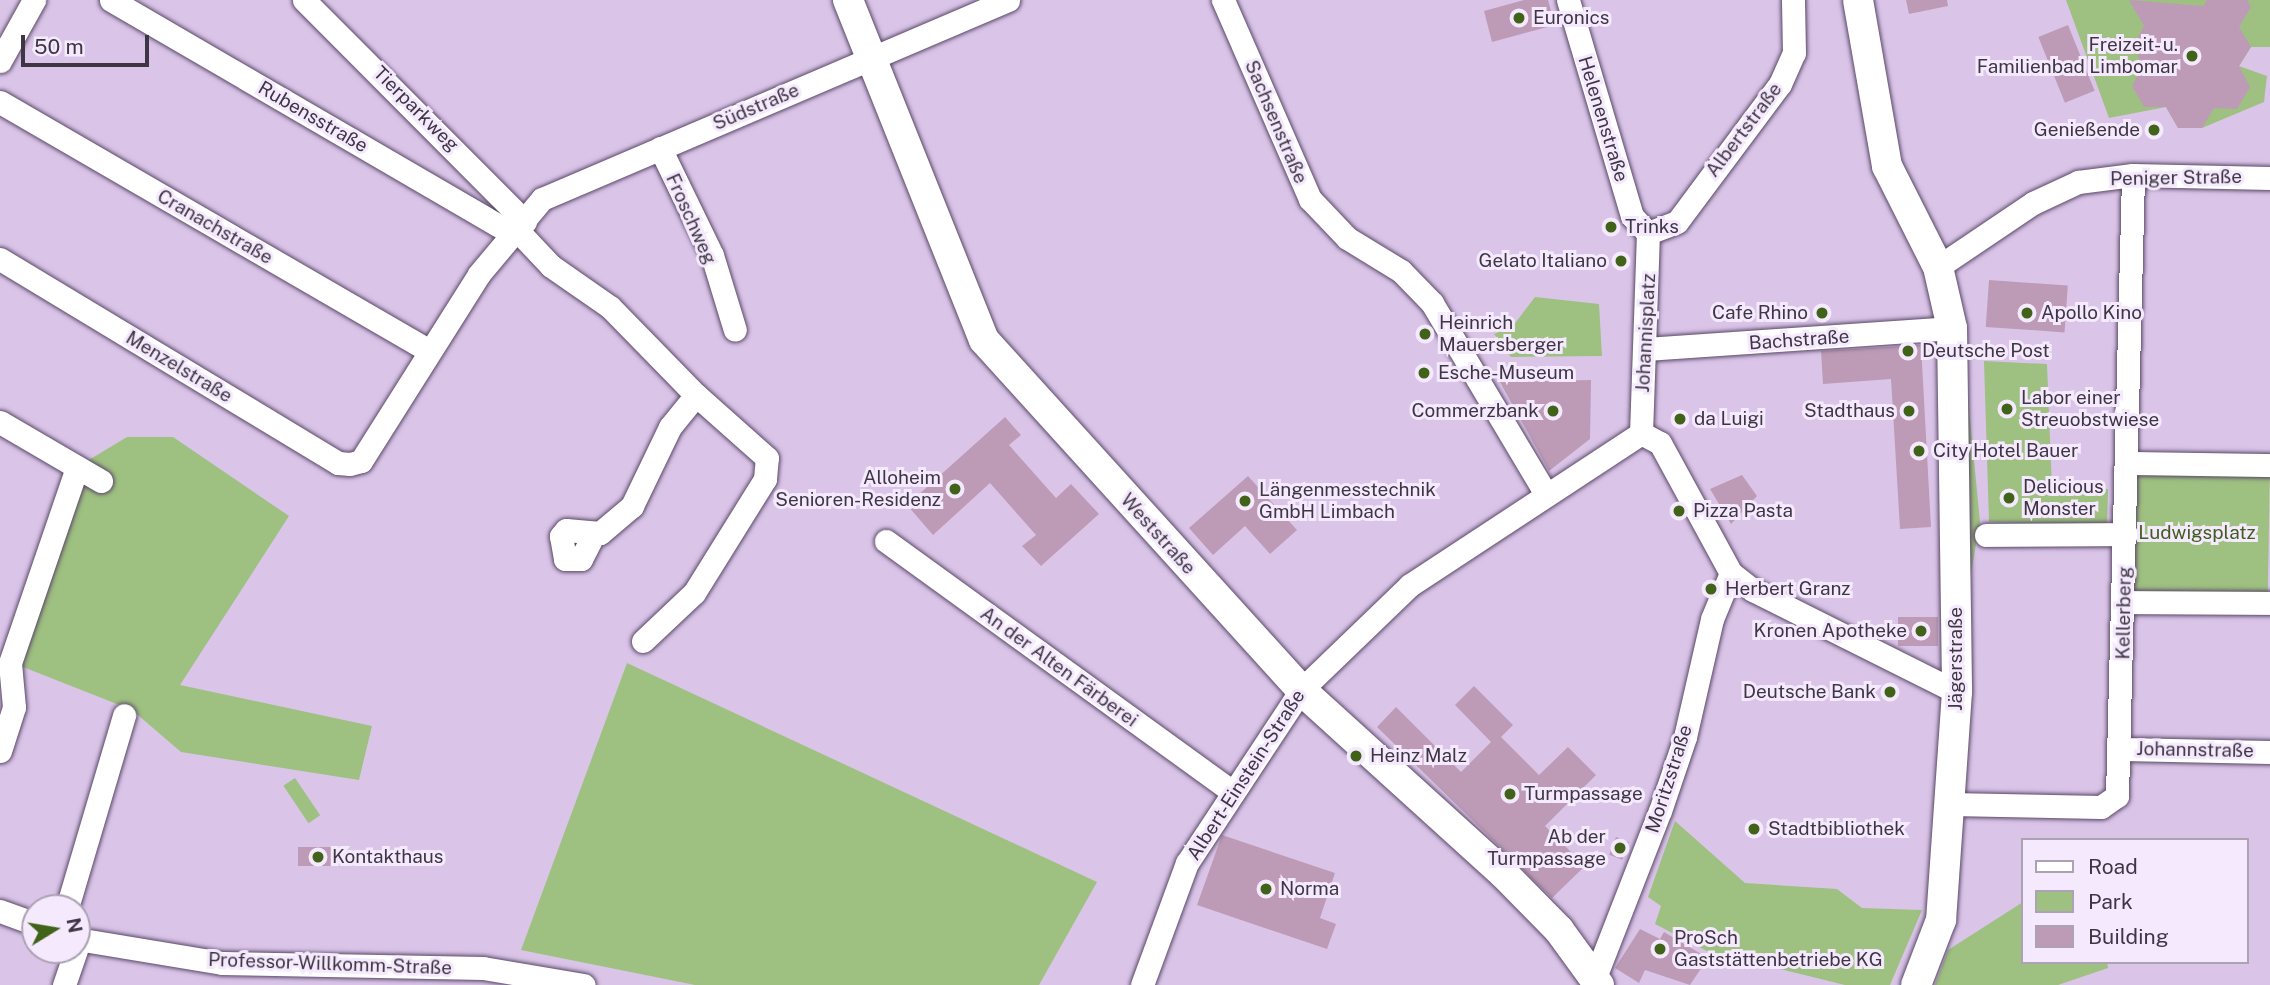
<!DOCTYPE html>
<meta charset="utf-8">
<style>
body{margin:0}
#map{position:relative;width:2270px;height:985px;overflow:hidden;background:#dac5e9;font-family:"Public Sans",sans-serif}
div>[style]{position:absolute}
.green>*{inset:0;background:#9ec080;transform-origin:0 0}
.building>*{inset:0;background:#bd9bb7;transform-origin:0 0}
.roads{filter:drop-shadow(0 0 2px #5a4867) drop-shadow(0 0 2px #5a4867)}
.minor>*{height:23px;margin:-11.5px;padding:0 11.5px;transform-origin:11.5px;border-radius:11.5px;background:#fff}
.major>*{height:30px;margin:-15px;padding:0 15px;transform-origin:15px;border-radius:15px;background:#fff}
.dots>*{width:19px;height:19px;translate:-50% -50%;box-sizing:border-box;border:4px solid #f5eafd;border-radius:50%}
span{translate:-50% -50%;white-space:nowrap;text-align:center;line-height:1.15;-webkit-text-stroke:6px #f5eafd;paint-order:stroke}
.poi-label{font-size:19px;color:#3e3644}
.left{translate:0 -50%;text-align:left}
.right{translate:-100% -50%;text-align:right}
.street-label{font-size:19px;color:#3e3644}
.park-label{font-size:19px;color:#405e20}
.legend{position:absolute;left:2021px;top:838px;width:228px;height:126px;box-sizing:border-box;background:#f5eafd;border:2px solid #aca2b3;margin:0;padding:9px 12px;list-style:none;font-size:21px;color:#3e3644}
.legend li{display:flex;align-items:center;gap:14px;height:35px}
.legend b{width:35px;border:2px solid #aca2b3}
.north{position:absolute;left:21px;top:894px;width:70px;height:70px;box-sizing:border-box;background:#f5eafd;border:2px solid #aca2b3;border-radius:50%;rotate:79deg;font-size:19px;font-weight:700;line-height:28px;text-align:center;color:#3e3644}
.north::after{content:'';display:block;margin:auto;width:24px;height:32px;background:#406219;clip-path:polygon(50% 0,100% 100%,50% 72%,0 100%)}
.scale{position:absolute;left:21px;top:35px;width:128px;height:32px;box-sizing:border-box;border:4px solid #3e3644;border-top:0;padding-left:9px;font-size:21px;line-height:24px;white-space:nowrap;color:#3e3644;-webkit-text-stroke:5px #f5eafd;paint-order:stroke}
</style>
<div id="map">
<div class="green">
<div style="clip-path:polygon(2066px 0,2270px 0,2270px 47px,2251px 47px,2239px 66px,2267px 76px,2264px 102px,2202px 128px,2178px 128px,2166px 107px,2109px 118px)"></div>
<div style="clip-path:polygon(1535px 297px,1599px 304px,1602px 356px,1511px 357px,1494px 334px,1513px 326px)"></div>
<div style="clip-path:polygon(1984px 361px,2047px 364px,2052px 489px,2108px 489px,2107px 525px,1989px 522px)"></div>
<div style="clip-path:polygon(1967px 388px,1980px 522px,1967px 596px)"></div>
<div style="clip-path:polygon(127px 437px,173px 437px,289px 516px,180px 685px,372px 726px,359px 780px,181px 752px,132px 710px,18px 665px,77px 467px)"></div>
<div style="left:2127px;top:463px;width:143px;height:139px;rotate:1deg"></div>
<div style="clip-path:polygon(627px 663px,1097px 882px,1039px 985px,695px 985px,521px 950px)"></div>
<div style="left:295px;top:778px;width:45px;height:14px;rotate:56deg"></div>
<div style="clip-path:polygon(1675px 821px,1745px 883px,1837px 889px,1862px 908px,1922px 910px,1890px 985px,1845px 985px,1707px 951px,1655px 924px,1661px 906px,1648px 897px)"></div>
<div style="clip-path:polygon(2023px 902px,2023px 962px,2107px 962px,2108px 968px,2058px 985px,1935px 985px,1948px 950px)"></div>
</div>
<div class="building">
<div style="clip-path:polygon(1524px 0,1548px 0,1555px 25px,1492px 42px,1484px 11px)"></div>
<div style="clip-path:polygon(1906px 0,1947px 0,1948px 6px,1909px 14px)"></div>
<div style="clip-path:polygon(2129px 0,2203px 6px,2207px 0,2247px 0,2251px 7px,2239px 27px,2251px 47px,2239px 66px,2250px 87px,2237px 109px,2214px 108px,2202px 128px,2178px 128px,2166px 107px,2144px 107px,2132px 86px,2143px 66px,2133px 46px,2144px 26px)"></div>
<div style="left:2068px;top:25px;width:71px;height:32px;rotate:68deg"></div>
<div style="left:1989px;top:280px;width:79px;height:47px;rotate:4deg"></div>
<div style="clip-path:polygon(1921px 345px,1931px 527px,1900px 529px,1891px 379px,1823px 384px,1821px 351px)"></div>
<div style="clip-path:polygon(1591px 380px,1590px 439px,1549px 471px,1500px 382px)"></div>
<div style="clip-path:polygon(1005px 417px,1021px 435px,1009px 445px,1056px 498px,1071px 484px,1099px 514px,1041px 566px,1022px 546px,1036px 535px,990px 483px,933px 535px,907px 505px)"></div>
<div style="clip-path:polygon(1742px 475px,1757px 496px,1731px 524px,1710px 489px)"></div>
<div style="clip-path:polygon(1248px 476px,1297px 530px,1270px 554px,1245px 526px,1213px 555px,1189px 528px)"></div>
<div style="left:1898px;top:617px;width:40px;height:29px"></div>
<div style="clip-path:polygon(1474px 686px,1513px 725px,1501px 737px,1539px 775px,1568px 747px,1596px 775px,1545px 826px,1585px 866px,1552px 898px,1377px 727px,1396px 707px,1461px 772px,1491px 742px,1455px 705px)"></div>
<div style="clip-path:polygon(1222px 835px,1335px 873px,1320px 918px,1336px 924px,1327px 949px,1197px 905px)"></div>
<div style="left:1616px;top:837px;width:14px;height:19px;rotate:21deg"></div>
<div style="left:298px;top:847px;width:40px;height:19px"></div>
<div style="clip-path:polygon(1640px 929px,1660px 939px,1664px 932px,1708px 958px,1690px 985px,1645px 970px,1639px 983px,1615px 968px)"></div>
</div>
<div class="roads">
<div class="minor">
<div style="left:111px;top:0;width:467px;rotate:30.2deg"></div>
<div style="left:304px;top:0;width:313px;rotate:45.1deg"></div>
<div style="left:1223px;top:0;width:217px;rotate:66.4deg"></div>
<div style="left:1310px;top:199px;width:54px;rotate:46.5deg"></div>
<div style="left:1347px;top:238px;width:63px;rotate:31.4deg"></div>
<div style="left:1401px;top:271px;width:45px;rotate:45.9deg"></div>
<div style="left:1432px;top:303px;width:222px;rotate:59.2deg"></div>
<div style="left:1568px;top:0;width:225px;rotate:73.5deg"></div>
<div style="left:1632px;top:216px;width:23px;rotate:47deg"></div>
<div style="left:0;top:61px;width:70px;rotate:-60.9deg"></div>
<div style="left:0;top:102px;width:496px;rotate:30.1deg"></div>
<div style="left:660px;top:148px;width:119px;rotate:64.1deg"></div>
<div style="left:712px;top:255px;width:78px;rotate:73deg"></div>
<div style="left:518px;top:231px;width:48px;rotate:46.7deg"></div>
<div style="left:551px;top:266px;width:72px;rotate:34.8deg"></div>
<div style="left:610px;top:307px;width:123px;rotate:45.7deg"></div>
<div style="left:696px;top:395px;width:41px;rotate:129.1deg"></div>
<div style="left:670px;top:427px;width:88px;rotate:115.7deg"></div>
<div style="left:632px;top:506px;width:42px;rotate:139.8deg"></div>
<div style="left:600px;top:533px;width:34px;rotate:-175deg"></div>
<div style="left:566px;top:530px;width:8px;rotate:130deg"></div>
<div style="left:561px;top:536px;width:23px;rotate:80deg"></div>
<div style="left:565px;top:559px;width:16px"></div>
<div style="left:581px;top:559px;width:29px;rotate:-63deg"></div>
<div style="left:1648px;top:233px;width:31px;rotate:-21deg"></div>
<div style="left:1677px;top:222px;width:172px;rotate:-53.3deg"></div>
<div style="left:1780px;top:84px;width:34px;rotate:-66deg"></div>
<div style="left:1794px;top:53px;width:53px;rotate:-91.1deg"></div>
<div style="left:0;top:259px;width:395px;rotate:31.1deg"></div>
<div style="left:338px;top:463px;width:12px;rotate:5deg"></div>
<div style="left:350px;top:464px;width:11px;rotate:-15deg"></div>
<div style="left:361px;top:461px;width:221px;rotate:-57.7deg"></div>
<div style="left:479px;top:274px;width:98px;rotate:-50deg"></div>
<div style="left:542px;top:199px;width:507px;rotate:-23.12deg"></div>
<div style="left:1938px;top:267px;width:115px;rotate:-34deg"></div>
<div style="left:2033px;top:203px;width:50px;rotate:-25deg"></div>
<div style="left:2078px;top:182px;width:55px;rotate:-7.3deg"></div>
<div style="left:2133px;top:175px;width:137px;rotate:1.3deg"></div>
<div style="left:1646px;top:349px;width:307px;rotate:-3.9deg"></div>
<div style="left:0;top:422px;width:117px;rotate:30.3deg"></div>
<div style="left:1641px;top:433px;width:21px;rotate:28deg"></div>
<div style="left:1660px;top:443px;width:148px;rotate:61.4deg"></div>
<div style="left:1731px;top:573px;width:28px;rotate:38deg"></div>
<div style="left:1753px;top:590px;width:228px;rotate:26.6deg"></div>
<div style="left:1641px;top:433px;width:200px;rotate:-88deg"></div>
<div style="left:2127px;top:463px;width:143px;rotate:0.8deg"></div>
<div style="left:1986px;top:535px;width:140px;rotate:-0.4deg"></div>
<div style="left:886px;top:541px;width:428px;rotate:35.9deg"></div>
<div style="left:2124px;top:602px;width:146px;rotate:0.4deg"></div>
<div style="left:643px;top:641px;width:70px;rotate:-43.3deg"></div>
<div style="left:694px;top:593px;width:134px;rotate:-58.1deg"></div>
<div style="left:765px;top:479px;width:21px;rotate:-85deg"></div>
<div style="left:767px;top:458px;width:95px;rotate:-138.4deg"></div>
<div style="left:2121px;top:749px;width:149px;rotate:1.2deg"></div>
<div style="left:0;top:751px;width:46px;rotate:-72.3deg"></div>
<div style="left:14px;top:707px;width:44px;rotate:-95.2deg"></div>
<div style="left:10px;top:663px;width:207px;rotate:-71.1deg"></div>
<div style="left:1951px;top:804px;width:150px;rotate:1.1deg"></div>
<div style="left:2101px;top:807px;width:19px;rotate:-35deg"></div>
<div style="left:2117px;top:796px;width:621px;rotate:-88.52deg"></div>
<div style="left:67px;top:908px;width:201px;rotate:-73.5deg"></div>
<div style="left:0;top:911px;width:37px;rotate:20deg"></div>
<div style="left:77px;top:939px;width:147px;rotate:9.4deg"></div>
<div style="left:222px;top:963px;width:261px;rotate:1.1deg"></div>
<div style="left:483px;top:968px;width:102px;rotate:9.6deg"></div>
<div style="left:64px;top:985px;width:37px;rotate:-71deg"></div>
<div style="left:1142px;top:985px;width:130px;rotate:-69.8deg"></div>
<div style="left:1187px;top:863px;width:207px;rotate:-56.6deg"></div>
<div style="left:1301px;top:690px;width:151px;rotate:-43.9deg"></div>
<div style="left:1410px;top:585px;width:277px;rotate:-33.3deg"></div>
<div style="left:1592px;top:985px;width:187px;rotate:-68.7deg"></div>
<div style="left:1660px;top:811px;width:78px;rotate:-71.3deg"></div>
<div style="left:1685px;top:737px;width:121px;rotate:-77.1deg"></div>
<div style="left:1712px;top:619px;width:50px;rotate:-67.6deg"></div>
</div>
<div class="major">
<div style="left:848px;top:0;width:366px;rotate:68.2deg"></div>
<div style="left:984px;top:340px;width:472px;rotate:47.8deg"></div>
<div style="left:1301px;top:690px;width:273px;rotate:42.2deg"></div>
<div style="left:1503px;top:873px;width:80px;rotate:45.5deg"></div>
<div style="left:1559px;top:930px;width:68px;rotate:54deg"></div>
<div style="left:1858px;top:0;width:169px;rotate:80.1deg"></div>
<div style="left:1887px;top:166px;width:113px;rotate:63.2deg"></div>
<div style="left:1938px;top:267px;width:63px;rotate:77.1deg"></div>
<div style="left:1952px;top:328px;width:364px;rotate:89.2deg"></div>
<div style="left:1957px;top:692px;width:229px;rotate:94deg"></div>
<div style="left:1941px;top:920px;width:70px;rotate:111deg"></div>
</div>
</div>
<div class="dots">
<div style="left:1519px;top:18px;background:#406219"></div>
<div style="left:2192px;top:56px;background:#406219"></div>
<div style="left:2154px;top:130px;background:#406219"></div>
<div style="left:1611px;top:227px;background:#406219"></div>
<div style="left:1621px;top:261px;background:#406219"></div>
<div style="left:1822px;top:313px;background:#406219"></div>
<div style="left:2027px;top:313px;background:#406219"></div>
<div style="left:1425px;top:334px;background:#406219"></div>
<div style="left:1908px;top:351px;background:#406219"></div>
<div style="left:1424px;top:373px;background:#406219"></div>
<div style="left:2007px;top:409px;background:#406219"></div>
<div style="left:1553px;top:411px;background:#406219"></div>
<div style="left:1909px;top:411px;background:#406219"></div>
<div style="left:1680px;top:419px;background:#406219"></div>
<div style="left:1919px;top:451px;background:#406219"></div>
<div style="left:955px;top:489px;background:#406219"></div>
<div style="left:2009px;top:498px;background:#406219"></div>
<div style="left:1245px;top:501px;background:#406219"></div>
<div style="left:1679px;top:511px;background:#406219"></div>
<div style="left:1711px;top:589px;background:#406219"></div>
<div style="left:1921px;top:631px;background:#406219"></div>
<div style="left:1890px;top:692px;background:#406219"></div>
<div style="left:1356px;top:756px;background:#406219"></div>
<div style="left:1510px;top:794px;background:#406219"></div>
<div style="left:1754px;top:829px;background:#406219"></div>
<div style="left:1620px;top:848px;background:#406219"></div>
<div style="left:318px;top:857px;background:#406219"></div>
<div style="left:1266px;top:889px;background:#406219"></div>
<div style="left:1660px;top:949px;background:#406219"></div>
</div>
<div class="poi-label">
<span class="left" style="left:1533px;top:18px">Euronics</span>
<span class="right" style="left:2178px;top:56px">Freizeit- u.<br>Familienbad Limbomar</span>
<span class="right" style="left:2140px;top:130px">Genießende</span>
<span class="left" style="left:1625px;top:227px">Trinks</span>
<span class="right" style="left:1607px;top:261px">Gelato Italiano</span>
<span class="right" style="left:1808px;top:313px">Cafe Rhino</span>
<span class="left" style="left:2041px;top:313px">Apollo Kino</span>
<span class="left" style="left:1439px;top:334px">Heinrich<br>Mauersberger</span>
<span class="left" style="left:1922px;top:351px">Deutsche Post</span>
<span class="left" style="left:1438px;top:373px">Esche-Museum</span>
<span class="left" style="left:2021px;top:409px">Labor einer<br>Streuobstwiese</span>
<span class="right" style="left:1539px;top:411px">Commerzbank</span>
<span class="right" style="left:1895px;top:411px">Stadthaus</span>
<span class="left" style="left:1694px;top:419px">da Luigi</span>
<span class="left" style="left:1933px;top:451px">City Hotel Bauer</span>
<span class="right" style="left:941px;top:489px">Alloheim<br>Senioren-Residenz</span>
<span class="left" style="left:2023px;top:498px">Delicious<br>Monster</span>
<span class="left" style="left:1259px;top:501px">Längenmesstechnik<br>GmbH Limbach</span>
<span class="left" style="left:1693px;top:511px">Pizza Pasta</span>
<span class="left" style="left:1725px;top:589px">Herbert Granz</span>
<span class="right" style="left:1907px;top:631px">Kronen Apotheke</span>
<span class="right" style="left:1876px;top:692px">Deutsche Bank</span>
<span class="left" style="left:1370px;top:756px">Heinz Malz</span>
<span class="left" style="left:1524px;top:794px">Turmpassage</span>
<span class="left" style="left:1768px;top:829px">Stadtbibliothek</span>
<span class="right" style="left:1606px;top:848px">Ab der<br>Turmpassage</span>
<span class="left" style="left:332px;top:857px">Kontakthaus</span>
<span class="left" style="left:1280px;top:889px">Norma</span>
<span class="left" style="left:1674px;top:949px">ProSch<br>Gaststättenbetriebe KG</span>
</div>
<div class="street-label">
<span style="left:756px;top:107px;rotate:-23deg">Südstraße</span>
<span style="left:416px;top:109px;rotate:45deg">Tierparkweg</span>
<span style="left:313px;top:117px;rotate:30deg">Rubensstraße</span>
<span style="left:1603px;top:119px;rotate:73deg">Helenenstraße</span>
<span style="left:1276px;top:122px;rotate:67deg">Sachsenstraße</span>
<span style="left:1744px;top:130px;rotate:-53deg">Albertstraße</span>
<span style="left:2176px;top:178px;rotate:-1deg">Peniger Straße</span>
<span style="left:691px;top:219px;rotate:66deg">Froschweg</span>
<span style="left:215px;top:227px;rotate:30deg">Cranachstraße</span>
<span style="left:1646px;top:333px;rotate:-87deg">Johannisplatz</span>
<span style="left:1799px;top:340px;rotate:-4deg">Bachstraße</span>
<span style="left:179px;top:367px;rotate:31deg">Menzelstraße</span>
<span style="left:1158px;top:534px;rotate:48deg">Weststraße</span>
<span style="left:2124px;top:613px;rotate:-89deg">Kellerberg</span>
<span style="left:1956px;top:659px;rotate:-90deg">Jägerstraße</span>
<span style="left:1059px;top:667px;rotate:36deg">An der Alten Färberei</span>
<span style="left:2195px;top:750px;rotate:1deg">Johannstraße</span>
<span style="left:1246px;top:775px;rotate:-57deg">Albert-Einstein-Straße</span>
<span style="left:1669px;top:779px;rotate:-72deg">Moritzstraße</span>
<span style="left:330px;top:964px;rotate:2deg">Professor-Willkomm-Straße</span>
</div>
<div class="park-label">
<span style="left:2197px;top:533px">Ludwigsplatz</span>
</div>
<ul class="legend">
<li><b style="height:9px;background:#fff"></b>Road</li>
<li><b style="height:19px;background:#9ec080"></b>Park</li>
<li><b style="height:19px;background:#bd9bb7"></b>Building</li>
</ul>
<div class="north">N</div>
<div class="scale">50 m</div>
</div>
